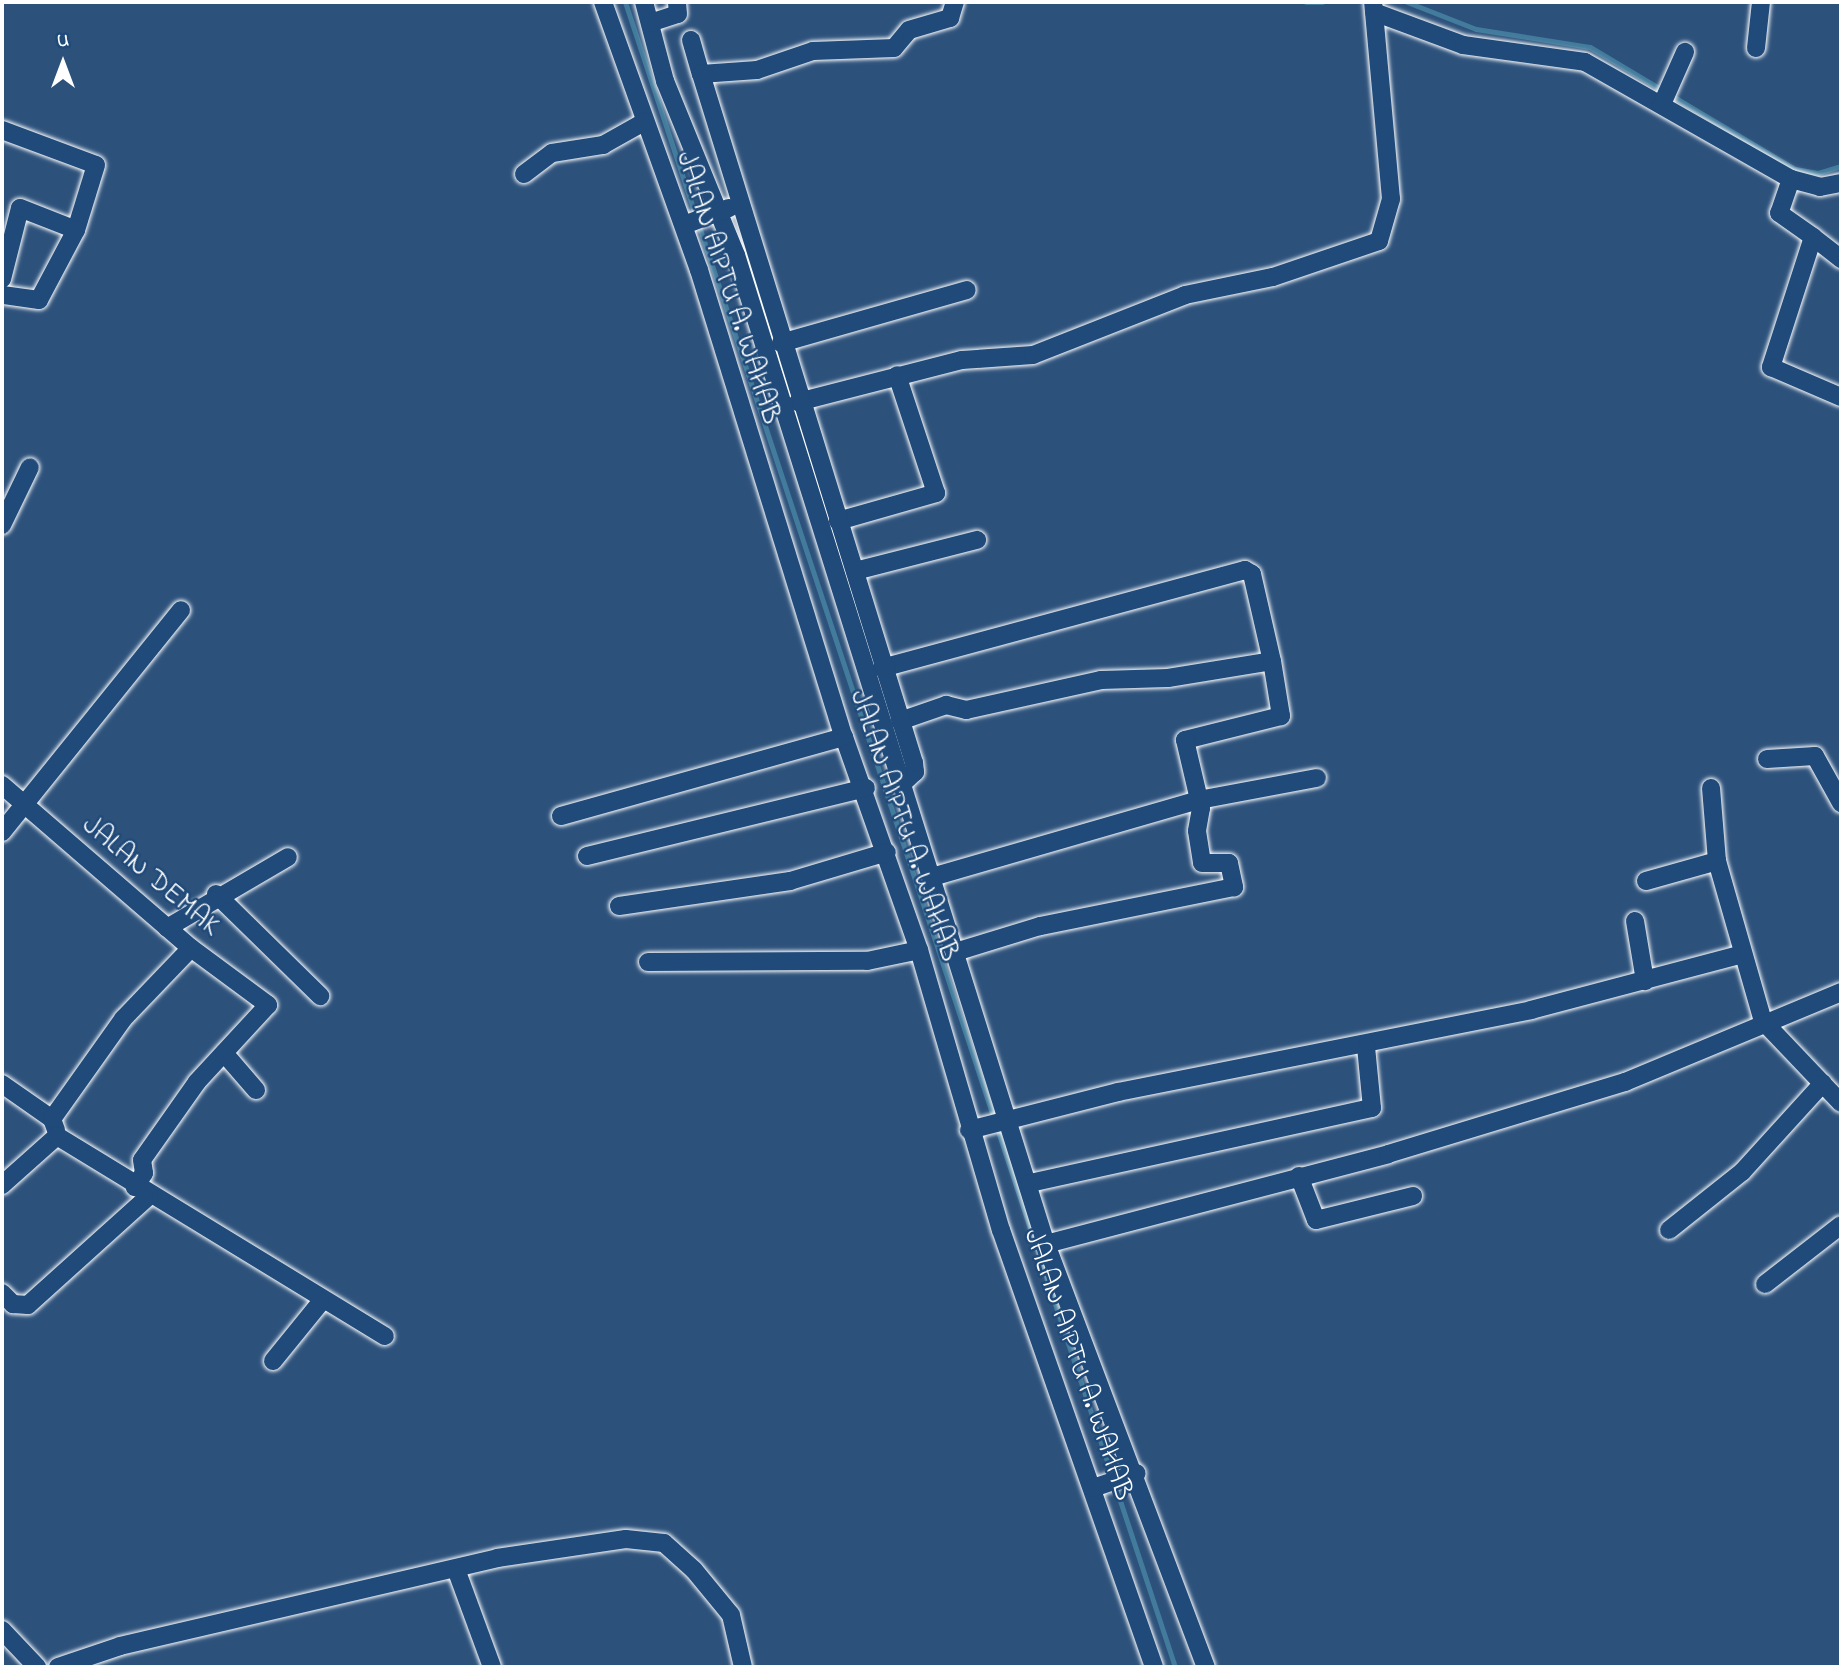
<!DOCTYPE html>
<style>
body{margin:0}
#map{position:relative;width:1843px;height:1669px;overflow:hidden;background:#2c517b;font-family:"Indie Flower",sans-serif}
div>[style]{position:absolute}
.stream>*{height:5px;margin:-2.5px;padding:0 2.5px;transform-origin:2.5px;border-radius:2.5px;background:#427b9c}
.roads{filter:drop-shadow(0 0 2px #fff) drop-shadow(0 0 2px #fff)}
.minor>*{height:18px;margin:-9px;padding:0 9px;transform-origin:9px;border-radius:9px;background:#1f4a7a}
span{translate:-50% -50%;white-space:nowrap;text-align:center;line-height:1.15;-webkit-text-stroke:5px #1f4a7a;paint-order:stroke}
.street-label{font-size:28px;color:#fff}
.frame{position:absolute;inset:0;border:4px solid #fff;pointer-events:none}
.north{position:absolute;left:28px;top:28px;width:70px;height:70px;-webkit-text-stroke:5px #1f4a7a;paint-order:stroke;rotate:0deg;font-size:19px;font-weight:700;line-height:28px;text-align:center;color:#fff}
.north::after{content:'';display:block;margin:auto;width:24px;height:32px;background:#fff;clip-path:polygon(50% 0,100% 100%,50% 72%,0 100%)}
</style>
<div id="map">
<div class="stream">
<div style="left:625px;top:2px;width:1753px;rotate:71.72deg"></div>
<div style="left:1306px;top:2px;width:16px"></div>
<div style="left:1407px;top:2px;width:74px;rotate:21.4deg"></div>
<div style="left:1476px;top:29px;width:115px;rotate:9deg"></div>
<div style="left:1590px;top:47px;width:239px;rotate:30.8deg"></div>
<div style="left:1795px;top:169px;width:23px;rotate:10deg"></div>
<div style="left:1818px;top:173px;width:24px;rotate:-17deg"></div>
</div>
<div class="roads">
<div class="minor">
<div style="left:603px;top:2px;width:285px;rotate:70.3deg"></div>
<div style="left:699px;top:270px;width:489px;rotate:72.8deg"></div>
<div style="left:844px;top:737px;width:226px;rotate:70.6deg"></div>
<div style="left:919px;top:950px;width:292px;rotate:73.7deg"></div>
<div style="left:1001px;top:1230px;width:463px;rotate:70.7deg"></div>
<div style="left:644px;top:2px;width:82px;rotate:75.1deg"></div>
<div style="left:665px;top:81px;width:188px;rotate:67.8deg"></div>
<div style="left:736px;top:255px;width:1036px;rotate:72.6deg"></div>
<div style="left:1046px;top:1244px;width:452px;rotate:69.3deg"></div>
<div style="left:1374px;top:12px;width:95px;rotate:20.3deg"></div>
<div style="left:1463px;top:45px;width:123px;rotate:7.9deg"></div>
<div style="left:1585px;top:62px;width:237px;rotate:29.6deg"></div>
<div style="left:1791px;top:179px;width:30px;rotate:15deg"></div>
<div style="left:1820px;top:187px;width:21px;rotate:-11deg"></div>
<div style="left:650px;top:23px;width:29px;rotate:-18deg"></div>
<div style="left:678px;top:14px;width:12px;rotate:-95deg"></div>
<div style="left:691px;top:40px;width:35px;rotate:74deg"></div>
<div style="left:1756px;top:48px;width:46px;rotate:-83.8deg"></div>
<div style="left:1662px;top:104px;width:57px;rotate:-66.1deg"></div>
<div style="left:2px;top:130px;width:100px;rotate:20.4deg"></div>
<div style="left:96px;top:165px;width:68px;rotate:107.1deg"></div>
<div style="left:524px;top:174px;width:35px;rotate:-37deg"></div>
<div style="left:552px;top:153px;width:52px;rotate:-8.9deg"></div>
<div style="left:603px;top:145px;width:47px;rotate:-29.3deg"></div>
<div style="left:1791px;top:179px;width:36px;rotate:109deg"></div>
<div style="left:1779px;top:213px;width:42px;rotate:35.2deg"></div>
<div style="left:1813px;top:237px;width:137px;rotate:107.9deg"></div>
<div style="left:1771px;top:367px;width:76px;rotate:23.2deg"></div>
<div style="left:684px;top:225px;width:48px;rotate:-20.7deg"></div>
<div style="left:1813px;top:237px;width:36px;rotate:38deg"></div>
<div style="left:2px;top:279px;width:73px;rotate:-75.8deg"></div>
<div style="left:20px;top:208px;width:60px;rotate:21.4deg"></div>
<div style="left:76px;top:230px;width:79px;rotate:117.9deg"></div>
<div style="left:39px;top:300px;width:37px;rotate:-172deg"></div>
<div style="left:781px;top:343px;width:193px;rotate:-15.9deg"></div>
<div style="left:798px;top:402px;width:169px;rotate:-14.4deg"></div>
<div style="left:962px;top:360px;width:71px;rotate:-4deg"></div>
<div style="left:1033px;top:355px;width:163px;rotate:-21.5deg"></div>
<div style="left:1185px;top:295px;width:90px;rotate:-11.6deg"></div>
<div style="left:1273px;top:277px;width:112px;rotate:-18.8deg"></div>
<div style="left:1379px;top:241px;width:44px;rotate:-74.1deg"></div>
<div style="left:1391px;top:199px;width:198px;rotate:-95.2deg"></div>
<div style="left:838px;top:521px;width:102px;rotate:-15.9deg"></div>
<div style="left:936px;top:493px;width:124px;rotate:-108.3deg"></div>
<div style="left:2px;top:525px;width:64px;rotate:-64.2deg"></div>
<div style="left:855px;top:571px;width:126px;rotate:-14.3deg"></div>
<div style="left:882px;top:668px;width:376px;rotate:-15.1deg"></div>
<div style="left:1245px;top:570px;width:8px;rotate:30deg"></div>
<div style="left:1252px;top:574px;width:89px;rotate:77.1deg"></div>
<div style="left:900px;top:721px;width:49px;rotate:-19.2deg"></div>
<div style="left:946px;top:705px;width:21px;rotate:14deg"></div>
<div style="left:966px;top:710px;width:138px;rotate:-12.5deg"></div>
<div style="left:1101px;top:680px;width:67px;rotate:-1.7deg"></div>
<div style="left:1168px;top:678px;width:105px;rotate:-9.3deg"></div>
<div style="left:1272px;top:661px;width:56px;rotate:80.7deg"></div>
<div style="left:1281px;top:716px;width:99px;rotate:166deg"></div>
<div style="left:1185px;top:740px;width:70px;rotate:76.8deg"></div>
<div style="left:1201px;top:808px;width:23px;rotate:100deg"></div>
<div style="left:1197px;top:831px;width:32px;rotate:81deg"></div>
<div style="left:1202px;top:863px;width:27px"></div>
<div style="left:1229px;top:863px;width:25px;rotate:78deg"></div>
<div style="left:1234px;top:887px;width:198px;rotate:168.6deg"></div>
<div style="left:1040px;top:926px;width:89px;rotate:163deg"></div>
<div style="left:1767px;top:759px;width:48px;rotate:-3.6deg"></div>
<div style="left:1815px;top:756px;width:54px;rotate:61deg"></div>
<div style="left:902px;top:784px;width:18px;rotate:-43deg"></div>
<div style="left:915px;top:772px;width:9px;rotate:-96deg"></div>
<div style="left:914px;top:763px;width:721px;rotate:-107.18deg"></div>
<div style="left:701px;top:74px;width:56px;rotate:-4.1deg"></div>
<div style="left:757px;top:70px;width:59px;rotate:-18.7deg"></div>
<div style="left:813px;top:51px;width:81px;rotate:-2.1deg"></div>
<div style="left:894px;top:48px;width:23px;rotate:-50deg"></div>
<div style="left:909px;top:30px;width:43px;rotate:-16.3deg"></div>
<div style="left:950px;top:18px;width:17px;rotate:-73deg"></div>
<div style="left:2px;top:785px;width:250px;rotate:40.8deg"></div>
<div style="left:191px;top:948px;width:96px;rotate:36.5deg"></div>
<div style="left:268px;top:1005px;width:105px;rotate:132.7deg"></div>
<div style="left:197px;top:1082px;width:95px;rotate:125.2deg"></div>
<div style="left:142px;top:1160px;width:13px;rotate:81deg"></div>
<div style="left:144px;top:1173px;width:17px;rotate:123deg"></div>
<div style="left:1711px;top:788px;width:73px;rotate:85.3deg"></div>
<div style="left:1717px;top:861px;width:166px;rotate:74deg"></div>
<div style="left:1763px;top:1021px;width:113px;rotate:46.4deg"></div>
<div style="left:561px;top:816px;width:294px;rotate:-15.6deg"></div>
<div style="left:2px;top:832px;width:285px;rotate:-51.1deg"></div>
<div style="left:587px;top:856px;width:287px;rotate:-13.7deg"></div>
<div style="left:932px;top:877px;width:278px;rotate:-16.1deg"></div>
<div style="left:1199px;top:800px;width:120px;rotate:-10.6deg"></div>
<div style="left:1646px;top:881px;width:74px;rotate:-15.7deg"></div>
<div style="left:216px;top:894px;width:146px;rotate:44.4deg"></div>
<div style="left:619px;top:906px;width:173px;rotate:-8.3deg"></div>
<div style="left:790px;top:881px;width:101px;rotate:-16.6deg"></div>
<div style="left:1635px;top:921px;width:61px;rotate:80.5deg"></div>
<div style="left:167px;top:928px;width:140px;rotate:-30.4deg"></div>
<div style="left:648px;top:962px;width:219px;rotate:-0.3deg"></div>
<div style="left:867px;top:961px;width:53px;rotate:-11.9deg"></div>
<div style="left:224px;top:1053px;width:49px;rotate:49.1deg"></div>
<div style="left:2px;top:1084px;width:61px;rotate:35deg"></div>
<div style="left:52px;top:1119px;width:12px;rotate:70deg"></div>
<div style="left:52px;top:1119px;width:123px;rotate:-54.6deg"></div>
<div style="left:123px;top:1019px;width:98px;rotate:-46.2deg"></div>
<div style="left:969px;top:1130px;width:154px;rotate:-14.3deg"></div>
<div style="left:1118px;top:1092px;width:421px;rotate:-11.2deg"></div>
<div style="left:1531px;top:1010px;width:219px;rotate:-14.8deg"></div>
<div style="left:1299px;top:1176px;width:47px;rotate:68.9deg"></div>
<div style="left:1316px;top:1220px;width:100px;rotate:-13.9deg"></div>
<div style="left:1030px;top:1183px;width:350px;rotate:-12.4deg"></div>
<div style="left:1372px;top:1108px;width:61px;rotate:-95.6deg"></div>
<div style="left:2px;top:1185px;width:74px;rotate:-41.7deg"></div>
<div style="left:57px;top:1136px;width:384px;rotate:31.4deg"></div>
<div style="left:1669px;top:1230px;width:93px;rotate:-38.5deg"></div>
<div style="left:1742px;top:1172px;width:120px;rotate:-47.7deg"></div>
<div style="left:1046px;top:1244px;width:354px;rotate:-14.7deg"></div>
<div style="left:1388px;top:1154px;width:248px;rotate:-16.9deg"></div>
<div style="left:1625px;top:1082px;width:234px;rotate:-22.6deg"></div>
<div style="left:1765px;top:1284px;width:96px;rotate:-37.8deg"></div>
<div style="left:2px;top:1293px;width:16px;rotate:45deg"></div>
<div style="left:13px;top:1304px;width:15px;rotate:4deg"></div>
<div style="left:28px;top:1305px;width:163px;rotate:-42deg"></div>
<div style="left:273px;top:1361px;width:76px;rotate:-50.9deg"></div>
<div style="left:1093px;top:1488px;width:46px;rotate:-18.8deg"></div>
<div style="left:456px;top:1569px;width:104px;rotate:69.8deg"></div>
<div style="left:2px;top:1630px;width:51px;rotate:46.6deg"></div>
<div style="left:58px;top:1667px;width:65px;rotate:-18.7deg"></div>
<div style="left:120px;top:1646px;width:387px;rotate:-13.1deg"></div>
<div style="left:497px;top:1558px;width:130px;rotate:-8.4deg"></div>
<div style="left:626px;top:1539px;width:38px;rotate:6deg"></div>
<div style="left:664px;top:1543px;width:40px;rotate:42deg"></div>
<div style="left:694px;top:1570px;width:58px;rotate:50.6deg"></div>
<div style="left:731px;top:1615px;width:53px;rotate:77deg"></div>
</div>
</div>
<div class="street-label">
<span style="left:727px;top:288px;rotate:72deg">JALAN AIPTU A. WAHAB</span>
<span style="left:903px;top:826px;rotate:71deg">JALAN AIPTU A. WAHAB</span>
<span style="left:150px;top:877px;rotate:40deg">JALAN DEMAK</span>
<span style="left:1077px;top:1365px;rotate:71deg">JALAN AIPTU A. WAHAB</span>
</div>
<div class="frame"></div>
<div class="north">U</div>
</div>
